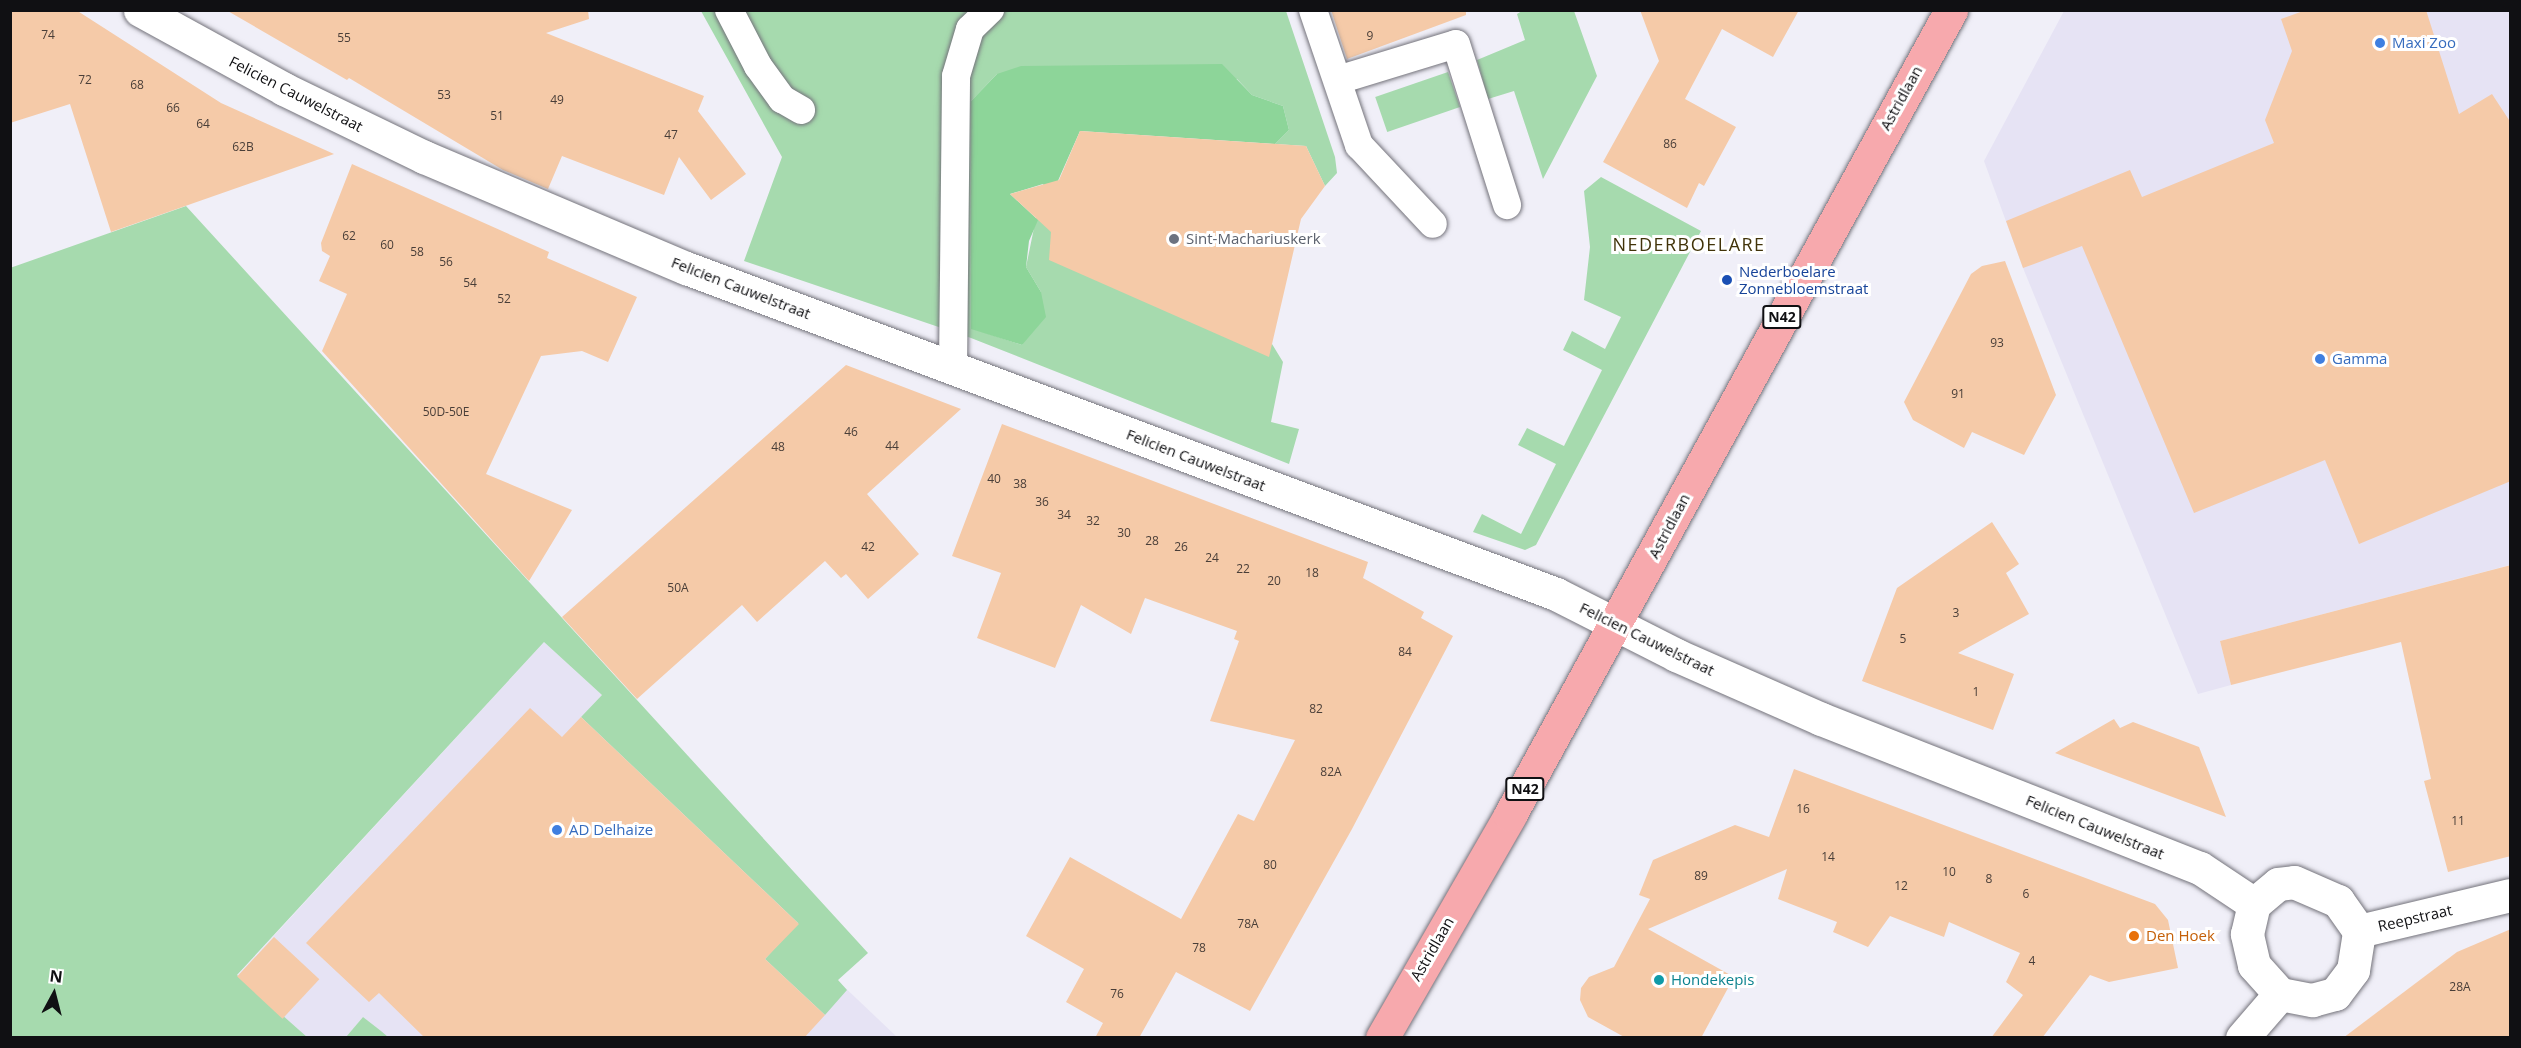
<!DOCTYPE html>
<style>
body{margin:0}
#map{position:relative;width:2521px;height:1048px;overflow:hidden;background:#f0eff8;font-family:"Open Sans",sans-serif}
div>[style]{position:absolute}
.built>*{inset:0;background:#e6e3f4}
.green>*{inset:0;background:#a6daae;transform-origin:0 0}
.forest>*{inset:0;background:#8dd599}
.building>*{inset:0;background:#f5caa8;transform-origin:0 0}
.roads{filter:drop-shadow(0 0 2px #74737b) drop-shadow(0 0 2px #74737b)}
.lane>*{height:28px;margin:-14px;padding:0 14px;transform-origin:14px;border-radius:14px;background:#fff}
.street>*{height:33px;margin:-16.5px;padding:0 16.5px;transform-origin:16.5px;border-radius:16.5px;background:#fff}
.primary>*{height:33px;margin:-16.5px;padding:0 16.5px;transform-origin:16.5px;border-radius:16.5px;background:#f7a9ad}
.dots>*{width:16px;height:16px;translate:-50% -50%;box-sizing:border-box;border:3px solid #fff;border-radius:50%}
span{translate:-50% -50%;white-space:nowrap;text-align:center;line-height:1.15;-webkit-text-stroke:6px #fff;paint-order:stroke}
.number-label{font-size:12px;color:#493e38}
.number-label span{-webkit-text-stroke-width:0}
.shield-label span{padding:2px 4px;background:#fff;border:2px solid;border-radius:4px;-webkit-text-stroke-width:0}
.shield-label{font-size:14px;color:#101013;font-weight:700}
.shop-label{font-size:15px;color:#366cbe}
.left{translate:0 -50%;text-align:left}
.street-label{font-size:15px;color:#101013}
.worship-label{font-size:15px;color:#5b616d}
.transit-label{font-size:15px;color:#164399}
.food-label{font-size:15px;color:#c56008}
.culture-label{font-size:15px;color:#0d838f}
.quarter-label{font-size:18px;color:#413309;letter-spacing:1.5px}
.frame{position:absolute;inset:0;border:12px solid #101013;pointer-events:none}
.north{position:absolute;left:24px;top:964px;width:60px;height:60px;-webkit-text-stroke:4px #fff;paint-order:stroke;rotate:7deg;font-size:16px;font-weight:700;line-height:24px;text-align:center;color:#101013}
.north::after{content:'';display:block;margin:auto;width:21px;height:27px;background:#101013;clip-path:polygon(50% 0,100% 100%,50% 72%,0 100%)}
</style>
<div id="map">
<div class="built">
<div style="clip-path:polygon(2064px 11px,2510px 11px,2510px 565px,2220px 641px,2231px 685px,2198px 694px,2023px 268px,1984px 161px)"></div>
<div style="clip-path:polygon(544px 642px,602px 695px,581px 717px,799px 924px,837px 980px,897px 1037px,388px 1038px,363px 1017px,346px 1037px,307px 1037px,237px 976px)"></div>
</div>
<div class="green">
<div style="clip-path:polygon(701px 11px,1286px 11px,1335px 157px,1337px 173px,1325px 186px,1306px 146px,1275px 144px,1289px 130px,1283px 106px,1252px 95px,1237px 79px,997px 74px,971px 101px,971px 328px,1022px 345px,1041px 292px,1026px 267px,1043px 184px,1272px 344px,1283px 362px,1271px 422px,1299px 429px,1289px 464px,971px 338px,744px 261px,782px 157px)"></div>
<div style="clip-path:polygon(1522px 11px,1574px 11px,1597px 76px,1543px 179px,1514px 91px,1488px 99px,1477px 60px,1525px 40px,1517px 14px)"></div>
<div style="left:1448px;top:72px;width:37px;height:77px;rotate:71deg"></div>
<div style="clip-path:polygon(1601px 177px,1701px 231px,1536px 545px,1525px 550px,1473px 532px,1482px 514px,1521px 534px,1556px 464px,1518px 445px,1527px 428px,1564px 446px,1602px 370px,1563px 350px,1572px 331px,1605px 349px,1621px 317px,1584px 300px,1590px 247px,1584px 191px)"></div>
<div style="clip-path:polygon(186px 206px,868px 953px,838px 980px,847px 990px,825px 1015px,765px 959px,798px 923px,581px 717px,602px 695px,544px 642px,237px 975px,307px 1037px,11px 1037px,10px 268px)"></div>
<div style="clip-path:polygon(363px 1017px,381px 1031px,388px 1037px,346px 1037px)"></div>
</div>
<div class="forest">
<div style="clip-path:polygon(1222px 64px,1252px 95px,1283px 106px,1289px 130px,1275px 144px,1080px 131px,1053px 192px,1043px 184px,1010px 194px,1038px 220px,1029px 241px,1026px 267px,1041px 292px,1046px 317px,1022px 345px,971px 329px,971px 101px,997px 74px,1021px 66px)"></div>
</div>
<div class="building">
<div style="clip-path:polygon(10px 10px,76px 10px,221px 103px,334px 154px,111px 232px,70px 104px,10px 123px)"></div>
<div style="clip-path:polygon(226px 10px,588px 10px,589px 19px,546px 33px,704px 96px,698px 111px,746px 174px,711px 200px,679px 157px,664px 195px,562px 156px,548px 189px,503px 170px,349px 78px,347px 80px)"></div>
<div style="clip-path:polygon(1331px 10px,1466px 10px,1466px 15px,1347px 59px)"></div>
<div style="clip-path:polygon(1640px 10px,1799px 10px,1773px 57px,1722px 29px,1685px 99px,1736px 127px,1704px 186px,1699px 183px,1687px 208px,1603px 162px,1659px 61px)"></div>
<div style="clip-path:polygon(2306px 10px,2426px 10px,2459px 114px,2492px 94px,2511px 123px,2511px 481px,2359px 544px,2325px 460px,2194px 513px,2082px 246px,2023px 268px,2006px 221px,2130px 170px,2142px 197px,2274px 143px,2265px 120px,2292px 51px,2281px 19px)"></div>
<div style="clip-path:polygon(1080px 131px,1306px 146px,1325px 186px,1301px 219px,1269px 357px,1049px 260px,1051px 232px,1010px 194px,1059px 180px)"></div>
<div style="clip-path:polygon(352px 164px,549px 252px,547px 258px,637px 297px,608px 362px,582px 351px,541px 356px,486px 474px,572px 510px,529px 581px,322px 351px,347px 294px,319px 281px,330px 256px,322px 251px,321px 243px)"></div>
<div style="clip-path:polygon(2005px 261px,2056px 395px,2024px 455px,1972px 432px,1964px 448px,1913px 420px,1904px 402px,1971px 274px,1982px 266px)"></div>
<div style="clip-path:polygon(846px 365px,961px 409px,867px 494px,919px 554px,868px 599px,846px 574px,841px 578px,825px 561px,757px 622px,742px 605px,637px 699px,562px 617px)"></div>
<div style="clip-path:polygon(1002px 424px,1368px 562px,1363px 578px,1424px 612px,1421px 618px,1453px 636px,1352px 829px,1250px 1011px,1176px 972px,1139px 1038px,1095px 1038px,1103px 1023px,1066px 1002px,1084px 969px,1026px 936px,1070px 857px,1181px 919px,1238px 814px,1254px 821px,1295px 740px,1210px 721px,1239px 641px,1234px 639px,1237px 631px,1145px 598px,1131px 634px,1081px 605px,1055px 668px,977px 638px,1001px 573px,952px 556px)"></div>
<div style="clip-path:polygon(1992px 522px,2019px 564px,2006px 573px,2029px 614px,1958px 653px,2014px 674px,1993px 730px,1862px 681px,1897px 588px)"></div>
<div style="clip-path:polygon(2511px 565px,2511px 856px,2448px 872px,2424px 781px,2431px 779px,2401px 642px,2231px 685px,2220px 641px)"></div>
<div style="clip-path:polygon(530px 708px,562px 737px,581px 717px,799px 924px,765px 959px,825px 1015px,804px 1038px,425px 1038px,379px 993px,369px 1002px,306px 943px)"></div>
<div style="clip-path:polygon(2114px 719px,2120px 728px,2133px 722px,2199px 747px,2226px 817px,2055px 753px)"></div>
<div style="clip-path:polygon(1794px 769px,2155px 904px,2168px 920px,2178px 968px,2109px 982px,2090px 975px,2042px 1038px,1991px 1038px,2023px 995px,2006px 982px,2020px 953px,1949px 922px,1944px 937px,1890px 916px,1868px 947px,1833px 932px,1837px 922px,1778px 899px,1787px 869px,1648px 929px,1734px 977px,1701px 1038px,1626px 1038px,1588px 1017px,1580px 1000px,1581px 988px,1589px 977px,1614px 967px,1650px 899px,1639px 895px,1653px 860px,1735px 825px,1769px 837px)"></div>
<div style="clip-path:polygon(2511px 929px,2511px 1038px,2343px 1038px,2457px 952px)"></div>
<div style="left:274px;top:937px;width:62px;height:54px;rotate:43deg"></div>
</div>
<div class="roads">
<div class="lane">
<div style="left:729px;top:10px;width:63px;rotate:62.6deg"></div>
<div style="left:758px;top:66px;width:41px;rotate:54deg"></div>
<div style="left:782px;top:99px;width:22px;rotate:30deg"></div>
<div style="left:1313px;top:10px;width:143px;rotate:71.2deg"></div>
<div style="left:1359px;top:145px;width:108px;rotate:46.9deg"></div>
<div style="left:1338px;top:80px;width:123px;rotate:-17deg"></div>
<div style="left:1456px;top:44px;width:169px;rotate:72.4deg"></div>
<div style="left:953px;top:369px;width:293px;rotate:-89.4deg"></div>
<div style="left:956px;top:76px;width:49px;rotate:-73.4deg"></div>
<div style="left:970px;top:29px;width:28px;rotate:-44deg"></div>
</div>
<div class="street">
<div style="left:140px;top:10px;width:164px;rotate:28.7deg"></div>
<div style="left:284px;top:89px;width:156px;rotate:25.9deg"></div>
<div style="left:424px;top:157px;width:285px;rotate:23deg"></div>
<div style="left:686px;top:268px;width:929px;rotate:20.54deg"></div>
<div style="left:1556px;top:594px;width:135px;rotate:26.9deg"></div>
<div style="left:1676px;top:655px;width:158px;rotate:23.8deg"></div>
<div style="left:1821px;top:719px;width:407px;rotate:21.5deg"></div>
<div style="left:2200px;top:868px;width:65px;rotate:33.7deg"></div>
<div style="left:2359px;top:931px;width:155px;rotate:-13.4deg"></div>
<div style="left:2280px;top:994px;width:39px;rotate:-132deg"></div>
<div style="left:2254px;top:965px;width:32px;rotate:-103deg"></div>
<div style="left:2247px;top:934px;width:31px;rotate:-77deg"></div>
<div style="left:2254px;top:904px;width:31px;rotate:-40deg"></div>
<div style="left:2278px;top:884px;width:16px;rotate:-7deg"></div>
<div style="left:2294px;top:882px;width:48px;rotate:23.4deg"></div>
<div style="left:2338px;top:901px;width:37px;rotate:55deg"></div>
<div style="left:2280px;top:994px;width:33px;rotate:11deg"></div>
<div style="left:2312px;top:1000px;width:24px;rotate:-15deg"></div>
<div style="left:2335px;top:994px;width:30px;rotate:-53deg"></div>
<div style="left:2353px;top:970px;width:39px;rotate:-81deg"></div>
<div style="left:2242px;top:1038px;width:58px;rotate:-49.2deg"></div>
</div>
<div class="primary">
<div style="left:1382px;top:1038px;width:257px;rotate:-60.1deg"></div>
<div style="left:1510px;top:815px;width:918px;rotate:-61.28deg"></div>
</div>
</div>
<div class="dots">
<div style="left:2380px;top:43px;background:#3f7fe0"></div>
<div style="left:1174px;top:239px;background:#6b7280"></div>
<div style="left:1727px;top:280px;background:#1a4fb4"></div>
<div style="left:2320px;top:359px;background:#3f7fe0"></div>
<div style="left:557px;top:830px;background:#3f7fe0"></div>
<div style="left:2134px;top:936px;background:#e8710a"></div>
<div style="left:1659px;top:980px;background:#0f9aa8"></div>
</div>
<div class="number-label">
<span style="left:48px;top:35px">74</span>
<span style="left:1370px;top:36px">9</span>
<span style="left:344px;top:38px">55</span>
<span style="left:85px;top:80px">72</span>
<span style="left:137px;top:85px">68</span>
<span style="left:444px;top:95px">53</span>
<span style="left:557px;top:100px">49</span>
<span style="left:173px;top:108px">66</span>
<span style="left:497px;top:116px">51</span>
<span style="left:203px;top:124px">64</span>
<span style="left:671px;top:135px">47</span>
<span style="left:1670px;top:144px">86</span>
<span style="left:243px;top:147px">62B</span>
<span style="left:349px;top:236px">62</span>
<span style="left:387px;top:245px">60</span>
<span style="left:417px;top:252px">58</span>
<span style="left:446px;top:262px">56</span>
<span style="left:470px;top:283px">54</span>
<span style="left:504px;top:299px">52</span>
<span style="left:1997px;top:343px">93</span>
<span style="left:1958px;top:394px">91</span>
<span style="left:446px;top:412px">50D-50E</span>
<span style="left:851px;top:432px">46</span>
<span style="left:892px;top:446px">44</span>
<span style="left:778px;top:447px">48</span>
<span style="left:994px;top:479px">40</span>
<span style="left:1020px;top:484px">38</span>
<span style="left:1042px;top:502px">36</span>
<span style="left:1064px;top:515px">34</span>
<span style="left:1093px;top:521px">32</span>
<span style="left:1124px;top:533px">30</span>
<span style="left:1152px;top:541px">28</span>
<span style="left:868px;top:547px">42</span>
<span style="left:1181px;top:547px">26</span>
<span style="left:1212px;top:558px">24</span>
<span style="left:1243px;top:569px">22</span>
<span style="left:1312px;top:573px">18</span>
<span style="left:1274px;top:581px">20</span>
<span style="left:678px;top:588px">50A</span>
<span style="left:1956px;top:613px">3</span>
<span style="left:1903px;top:639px">5</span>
<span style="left:1405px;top:652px">84</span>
<span style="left:1976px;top:692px">1</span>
<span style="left:1316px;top:709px">82</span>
<span style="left:1331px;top:772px">82A</span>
<span style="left:1803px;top:809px">16</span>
<span style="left:2458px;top:821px">11</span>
<span style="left:1828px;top:857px">14</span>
<span style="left:1270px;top:865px">80</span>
<span style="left:1949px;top:872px">10</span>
<span style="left:1701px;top:876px">89</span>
<span style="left:1989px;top:879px">8</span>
<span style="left:1901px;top:886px">12</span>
<span style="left:2026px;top:894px">6</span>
<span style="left:1248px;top:924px">78A</span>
<span style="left:1199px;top:948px">78</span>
<span style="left:2032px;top:961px">4</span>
<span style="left:2460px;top:987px">28A</span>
<span style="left:1117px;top:994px">76</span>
</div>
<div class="shield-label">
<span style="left:1782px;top:317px">N42</span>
<span style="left:1525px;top:789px">N42</span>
</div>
<div class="shop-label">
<span class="left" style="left:2392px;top:43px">Maxi Zoo</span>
<span class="left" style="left:2332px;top:359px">Gamma</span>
<span class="left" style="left:569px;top:830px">AD Delhaize</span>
</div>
<div class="street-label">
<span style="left:296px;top:94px;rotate:27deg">Felicien Cauwelstraat</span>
<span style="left:1901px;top:98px;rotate:-61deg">Astridlaan</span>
<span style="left:741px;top:288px;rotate:21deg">Felicien Cauwelstraat</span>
<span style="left:1196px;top:460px;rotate:21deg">Felicien Cauwelstraat</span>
<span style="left:1669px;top:526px;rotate:-62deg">Astridlaan</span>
<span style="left:1647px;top:639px;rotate:26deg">Felicien Cauwelstraat</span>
<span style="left:2095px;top:827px;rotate:22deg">Felicien Cauwelstraat</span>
<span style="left:2415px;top:918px;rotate:-13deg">Reepstraat</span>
<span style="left:1432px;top:949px;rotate:-60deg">Astridlaan</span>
</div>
<div class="worship-label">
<span class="left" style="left:1186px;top:239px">Sint-Machariuskerk</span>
</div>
<div class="transit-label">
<span class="left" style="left:1739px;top:280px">Nederboelare<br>Zonnebloemstraat</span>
</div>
<div class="food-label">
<span class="left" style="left:2146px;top:936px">Den Hoek</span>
</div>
<div class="culture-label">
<span class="left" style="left:1671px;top:980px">Hondekepis</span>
</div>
<div class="quarter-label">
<span style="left:1689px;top:244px">NEDERBOELARE</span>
</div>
<div class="frame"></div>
<div class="north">N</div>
</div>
